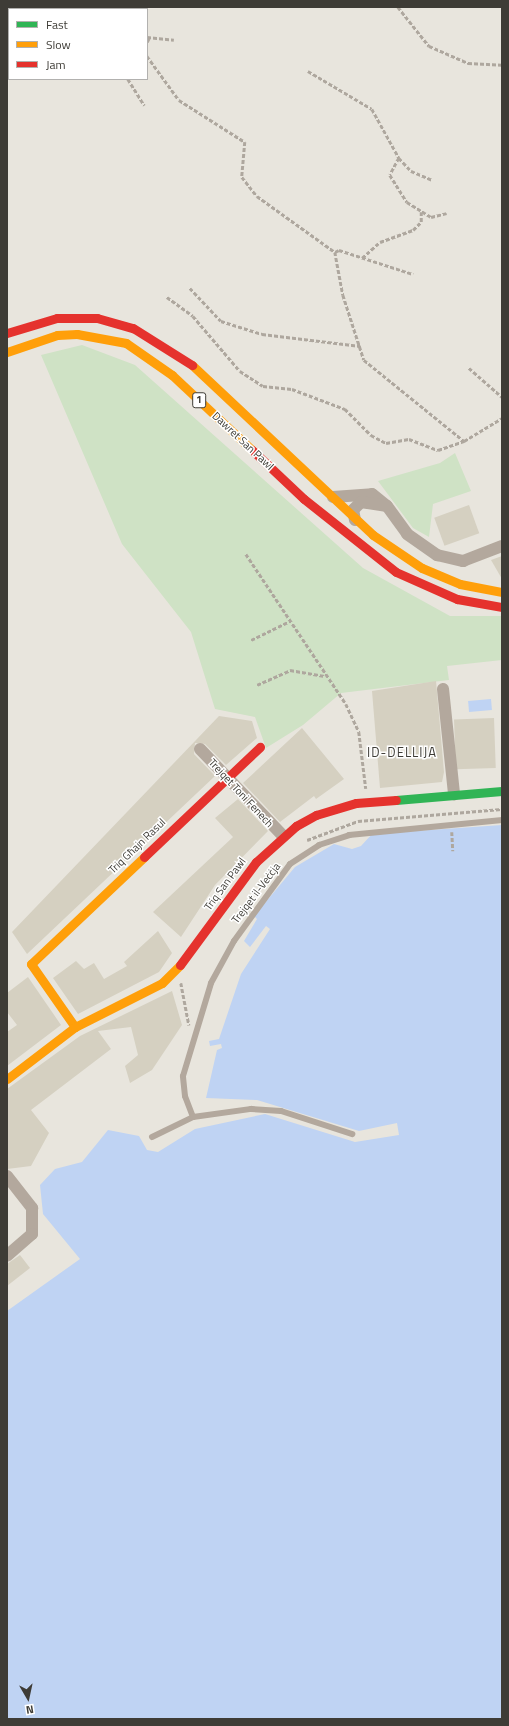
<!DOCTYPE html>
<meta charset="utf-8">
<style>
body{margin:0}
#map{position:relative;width:509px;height:1726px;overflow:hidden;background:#e8e5dd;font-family:"Titillium Web",sans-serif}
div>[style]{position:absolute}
.green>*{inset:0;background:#cfe2c5}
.water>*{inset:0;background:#bfd3f3;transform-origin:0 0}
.building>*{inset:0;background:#d5d0c1;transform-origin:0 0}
.path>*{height:2.5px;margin-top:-1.25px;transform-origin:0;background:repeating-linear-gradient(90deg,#aea79e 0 4px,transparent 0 6px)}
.lane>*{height:6px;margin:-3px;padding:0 3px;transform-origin:3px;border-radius:3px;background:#b3a89d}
.street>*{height:12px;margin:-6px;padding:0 6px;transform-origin:6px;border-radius:6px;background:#b3a89d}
.fast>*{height:9px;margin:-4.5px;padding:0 4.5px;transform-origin:4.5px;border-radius:4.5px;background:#30b455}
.slow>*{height:9px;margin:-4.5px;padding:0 4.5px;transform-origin:4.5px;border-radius:4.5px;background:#ff9f0a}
.jam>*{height:9px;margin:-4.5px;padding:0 4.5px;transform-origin:4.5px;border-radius:4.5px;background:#e5322d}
span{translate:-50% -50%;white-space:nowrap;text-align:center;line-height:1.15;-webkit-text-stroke:3px #fff;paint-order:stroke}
.shield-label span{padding:1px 3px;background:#fff;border:1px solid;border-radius:3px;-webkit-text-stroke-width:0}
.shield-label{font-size:10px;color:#3e3c36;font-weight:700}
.street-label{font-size:11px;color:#3e3c36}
.quarter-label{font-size:13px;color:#3e3c36;letter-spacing:1px}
.frame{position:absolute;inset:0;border:8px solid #3e3c36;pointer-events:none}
.legend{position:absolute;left:8px;top:8px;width:140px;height:72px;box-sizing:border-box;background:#fff;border:1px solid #b2b1af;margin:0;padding:5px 7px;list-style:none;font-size:12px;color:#3e3c36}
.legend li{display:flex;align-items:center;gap:8px;height:20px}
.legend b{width:20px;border:1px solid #b2b1af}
.north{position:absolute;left:8px;top:1678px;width:40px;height:40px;-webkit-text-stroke:3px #fff;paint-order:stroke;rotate:171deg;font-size:11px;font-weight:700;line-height:16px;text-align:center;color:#3e3c36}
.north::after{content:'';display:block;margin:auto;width:14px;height:18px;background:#3e3c36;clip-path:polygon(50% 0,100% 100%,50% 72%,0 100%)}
</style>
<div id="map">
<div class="green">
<div style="clip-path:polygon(82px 345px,135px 365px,363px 568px,450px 616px,502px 616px,502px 660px,447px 666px,449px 680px,341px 693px,303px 725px,266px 748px,255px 717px,215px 709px,191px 632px,122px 544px,41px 355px)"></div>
<div style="clip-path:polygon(455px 453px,471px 491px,433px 504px,429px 537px,413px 528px,378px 481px,440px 463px)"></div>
</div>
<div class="water">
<div style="left:491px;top:699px;width:11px;height:23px;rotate:85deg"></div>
<div style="clip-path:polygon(502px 825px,502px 1719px,7px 1719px,7px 1311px,80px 1259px,43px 1214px,40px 1185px,55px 1169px,82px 1162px,108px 1130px,139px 1136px,147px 1150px,158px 1152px,195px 1129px,265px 1114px,355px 1142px,399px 1135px,397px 1123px,359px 1131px,257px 1100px,206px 1098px,217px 1050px,222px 1048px,221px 1044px,210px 1046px,209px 1041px,219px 1039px,241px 974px,270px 929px,266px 926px,250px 947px,244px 941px,257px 919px,254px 916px,295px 867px,334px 844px,352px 849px,361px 846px,372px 834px)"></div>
</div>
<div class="building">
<div style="left:469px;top:505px;width:30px;height:37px;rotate:70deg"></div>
<div style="clip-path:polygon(502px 556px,502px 579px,491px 560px)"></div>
<div style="clip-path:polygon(436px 681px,444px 772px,442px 782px,380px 788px,372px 691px)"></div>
<div style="clip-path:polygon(219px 716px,252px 721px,257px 738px,226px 765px,205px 744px,195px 743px,194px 754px,215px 776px,27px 954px,12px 932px)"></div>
<div style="left:494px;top:718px;width:50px;height:40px;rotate:88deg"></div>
<div style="clip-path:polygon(302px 728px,344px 779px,316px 799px,314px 796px,280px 822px,243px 783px)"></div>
<div style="clip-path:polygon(238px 799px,268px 831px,215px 885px,181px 937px,153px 912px,233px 837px,215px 818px)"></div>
<div style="clip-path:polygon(158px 931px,172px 953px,159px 972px,78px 1014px,53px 978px,76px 961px,84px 969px,94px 963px,104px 979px,127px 966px,124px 962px)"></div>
<div style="clip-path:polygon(28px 977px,61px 1025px,7px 1066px,7px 1032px,17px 1025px,7px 1012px,7px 993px)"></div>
<div style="clip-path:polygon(172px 991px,182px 1025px,152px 1070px,130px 1083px,125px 1066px,138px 1055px,131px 1027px,98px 1031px,111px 1049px,31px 1110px,49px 1133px,31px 1166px,7px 1169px,7px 1089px,80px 1036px)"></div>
<div style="clip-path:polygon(20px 1255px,30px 1268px,7px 1286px,7px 1264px)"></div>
</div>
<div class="path">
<div style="left:124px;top:7px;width:2px;rotate:63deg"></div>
<div style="left:398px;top:7px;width:50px;rotate:51.5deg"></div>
<div style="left:429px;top:46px;width:43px;rotate:23.6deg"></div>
<div style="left:468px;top:63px;width:34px;rotate:3deg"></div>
<div style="left:147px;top:37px;width:27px;rotate:6deg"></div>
<div style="left:147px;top:42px;width:4px;rotate:-63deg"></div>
<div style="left:147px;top:56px;width:54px;rotate:54deg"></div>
<div style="left:179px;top:100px;width:78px;rotate:32.5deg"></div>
<div style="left:245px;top:142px;width:35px;rotate:95deg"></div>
<div style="left:242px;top:177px;width:24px;rotate:52deg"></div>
<div style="left:257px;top:196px;width:96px;rotate:35.7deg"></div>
<div style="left:335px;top:252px;width:44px;rotate:79.5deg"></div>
<div style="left:343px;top:295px;width:68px;rotate:72.1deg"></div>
<div style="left:364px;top:360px;width:129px;rotate:39deg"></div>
<div style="left:464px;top:441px;width:44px;rotate:-31.2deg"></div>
<div style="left:308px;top:71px;width:74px;rotate:30.7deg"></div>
<div style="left:372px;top:109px;width:56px;rotate:61.1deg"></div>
<div style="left:399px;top:158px;width:18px;rotate:47deg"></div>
<div style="left:411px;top:171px;width:23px;rotate:23deg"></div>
<div style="left:128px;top:79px;width:31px;rotate:58deg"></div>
<div style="left:399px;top:158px;width:19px;rotate:118deg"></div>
<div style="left:390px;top:175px;width:32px;rotate:58deg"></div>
<div style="left:407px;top:202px;width:28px;rotate:32deg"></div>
<div style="left:431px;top:217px;width:16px;rotate:-14deg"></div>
<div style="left:335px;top:252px;width:4px;rotate:-27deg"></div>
<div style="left:339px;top:250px;width:78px;rotate:18deg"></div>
<div style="left:362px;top:258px;width:24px;rotate:-42deg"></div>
<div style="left:380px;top:242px;width:35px;rotate:-20deg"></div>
<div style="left:413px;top:230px;width:11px;rotate:-45deg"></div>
<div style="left:421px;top:222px;width:10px;rotate:-90deg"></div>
<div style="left:190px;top:288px;width:45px;rotate:46.8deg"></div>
<div style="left:221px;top:321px;width:43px;rotate:17.6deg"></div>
<div style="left:262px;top:334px;width:99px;rotate:7deg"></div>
<div style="left:167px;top:297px;width:32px;rotate:36deg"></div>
<div style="left:193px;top:316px;width:72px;rotate:49.5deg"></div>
<div style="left:240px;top:371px;width:27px;rotate:33deg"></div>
<div style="left:263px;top:386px;width:29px;rotate:6deg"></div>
<div style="left:292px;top:389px;width:57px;rotate:20.7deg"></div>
<div style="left:345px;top:409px;width:37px;rotate:45deg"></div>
<div style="left:371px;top:435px;width:17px;rotate:28deg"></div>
<div style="left:386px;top:443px;width:23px;rotate:-10deg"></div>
<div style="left:409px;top:439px;width:31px;rotate:21deg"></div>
<div style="left:438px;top:450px;width:28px;rotate:-19deg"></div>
<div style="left:469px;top:368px;width:44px;rotate:41.3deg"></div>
<div style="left:246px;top:554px;width:180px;rotate:56.3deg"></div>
<div style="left:346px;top:704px;width:31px;rotate:65deg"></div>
<div style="left:359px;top:732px;width:57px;rotate:83deg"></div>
<div style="left:251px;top:640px;width:43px;rotate:-26deg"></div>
<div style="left:257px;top:685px;width:36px;rotate:-24deg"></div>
<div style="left:290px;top:670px;width:35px;rotate:10deg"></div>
<div style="left:452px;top:832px;width:19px;rotate:87deg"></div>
<div style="left:307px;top:840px;width:54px;rotate:-20.4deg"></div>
<div style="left:358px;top:821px;width:144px;rotate:-4.8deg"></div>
<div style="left:181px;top:983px;width:43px;rotate:79.2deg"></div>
</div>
<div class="lane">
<div style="left:193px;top:1117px;width:22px;rotate:-111deg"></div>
<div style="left:185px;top:1096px;width:20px;rotate:-96deg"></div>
<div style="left:183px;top:1076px;width:97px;rotate:-73.2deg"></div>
<div style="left:211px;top:983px;width:48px;rotate:-61.3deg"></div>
<div style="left:234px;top:941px;width:95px;rotate:-54deg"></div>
<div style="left:290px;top:864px;width:35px;rotate:-33deg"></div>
<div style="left:319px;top:845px;width:32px;rotate:-18deg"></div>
<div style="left:349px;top:835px;width:154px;rotate:-5.6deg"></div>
<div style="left:152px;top:1137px;width:46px;rotate:-26deg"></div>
<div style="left:193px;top:1117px;width:59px;rotate:-7.9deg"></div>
<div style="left:251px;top:1109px;width:30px;rotate:4deg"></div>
<div style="left:281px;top:1111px;width:75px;rotate:17.9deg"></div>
</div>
<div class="street">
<div style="left:333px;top:497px;width:39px;rotate:-4deg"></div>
<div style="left:372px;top:494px;width:19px;rotate:39deg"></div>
<div style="left:387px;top:506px;width:34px;rotate:54deg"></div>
<div style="left:407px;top:534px;width:37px;rotate:35deg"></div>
<div style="left:437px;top:555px;width:27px;rotate:13deg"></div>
<div style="left:463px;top:561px;width:42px;rotate:-21deg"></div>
<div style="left:355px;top:520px;width:10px;rotate:-101deg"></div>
<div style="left:353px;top:510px;width:11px;rotate:-45deg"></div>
<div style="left:361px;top:502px;width:25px;rotate:9deg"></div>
<div style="left:443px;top:689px;width:106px;rotate:84deg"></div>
<div style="left:200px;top:749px;width:120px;rotate:46.3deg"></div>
<div style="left:7px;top:1176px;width:41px;rotate:52deg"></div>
<div style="left:32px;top:1208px;width:26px;rotate:90deg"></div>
<div style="left:32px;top:1234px;width:33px;rotate:139deg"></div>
</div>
<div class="fast">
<div style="left:396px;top:800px;width:106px;rotate:-4.9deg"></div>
</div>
<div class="slow">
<div style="left:7px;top:352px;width:53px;rotate:-18.8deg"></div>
<div style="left:57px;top:335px;width:20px;rotate:-3deg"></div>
<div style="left:77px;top:334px;width:50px;rotate:10.4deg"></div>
<div style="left:126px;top:343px;width:56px;rotate:34.8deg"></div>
<div style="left:172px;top:375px;width:110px;rotate:43.2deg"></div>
<div style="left:192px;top:365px;width:248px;rotate:43.2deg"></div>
<div style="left:373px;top:535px;width:59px;rotate:34deg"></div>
<div style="left:422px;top:568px;width:41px;rotate:22.8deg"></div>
<div style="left:460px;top:584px;width:43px;rotate:10.8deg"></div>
<div style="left:75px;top:1027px;width:77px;rotate:-124.9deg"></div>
<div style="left:31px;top:964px;width:156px;rotate:-43.4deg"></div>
<div style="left:7px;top:1079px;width:86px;rotate:-37.4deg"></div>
<div style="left:75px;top:1027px;width:97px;rotate:-26.8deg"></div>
<div style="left:162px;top:983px;width:25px;rotate:-45deg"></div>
</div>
<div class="jam">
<div style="left:7px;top:333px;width:52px;rotate:-16.7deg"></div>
<div style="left:57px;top:318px;width:40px"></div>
<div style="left:97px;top:318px;width:37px;rotate:16deg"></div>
<div style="left:133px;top:328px;width:70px;rotate:32.1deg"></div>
<div style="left:252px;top:450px;width:71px;rotate:43.3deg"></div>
<div style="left:304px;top:499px;width:117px;rotate:38.4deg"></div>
<div style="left:396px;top:572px;width:67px;rotate:23.9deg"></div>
<div style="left:457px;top:599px;width:46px;rotate:10.1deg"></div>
<div style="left:144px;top:857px;width:160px;rotate:-43.5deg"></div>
<div style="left:180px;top:965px;width:128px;rotate:-53.6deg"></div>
<div style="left:256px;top:862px;width:54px;rotate:-42deg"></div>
<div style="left:296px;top:826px;width:23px;rotate:-29deg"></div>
<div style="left:316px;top:815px;width:42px;rotate:-16.7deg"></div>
<div style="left:356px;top:803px;width:40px;rotate:-4.3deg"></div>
</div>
<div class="shield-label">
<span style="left:199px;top:400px">1</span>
</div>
<div class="street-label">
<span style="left:243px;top:441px;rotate:43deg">Dawret San Pawl</span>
<span style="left:241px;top:793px;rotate:47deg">Trejqet Toni Fenech</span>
<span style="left:137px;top:846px;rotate:-44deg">Triq Għajn Rasul</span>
<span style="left:225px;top:884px;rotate:-54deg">Triq San Pawl</span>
<span style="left:256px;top:893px;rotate:-53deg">Trejqet il-Veċċja</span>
</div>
<div class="quarter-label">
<span style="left:402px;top:752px">ID-DELLIJA</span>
</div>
<div class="frame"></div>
<ul class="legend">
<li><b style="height:5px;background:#30b455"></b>Fast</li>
<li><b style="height:5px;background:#ff9f0a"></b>Slow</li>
<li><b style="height:5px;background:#e5322d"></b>Jam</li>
</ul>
<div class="north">N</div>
</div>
